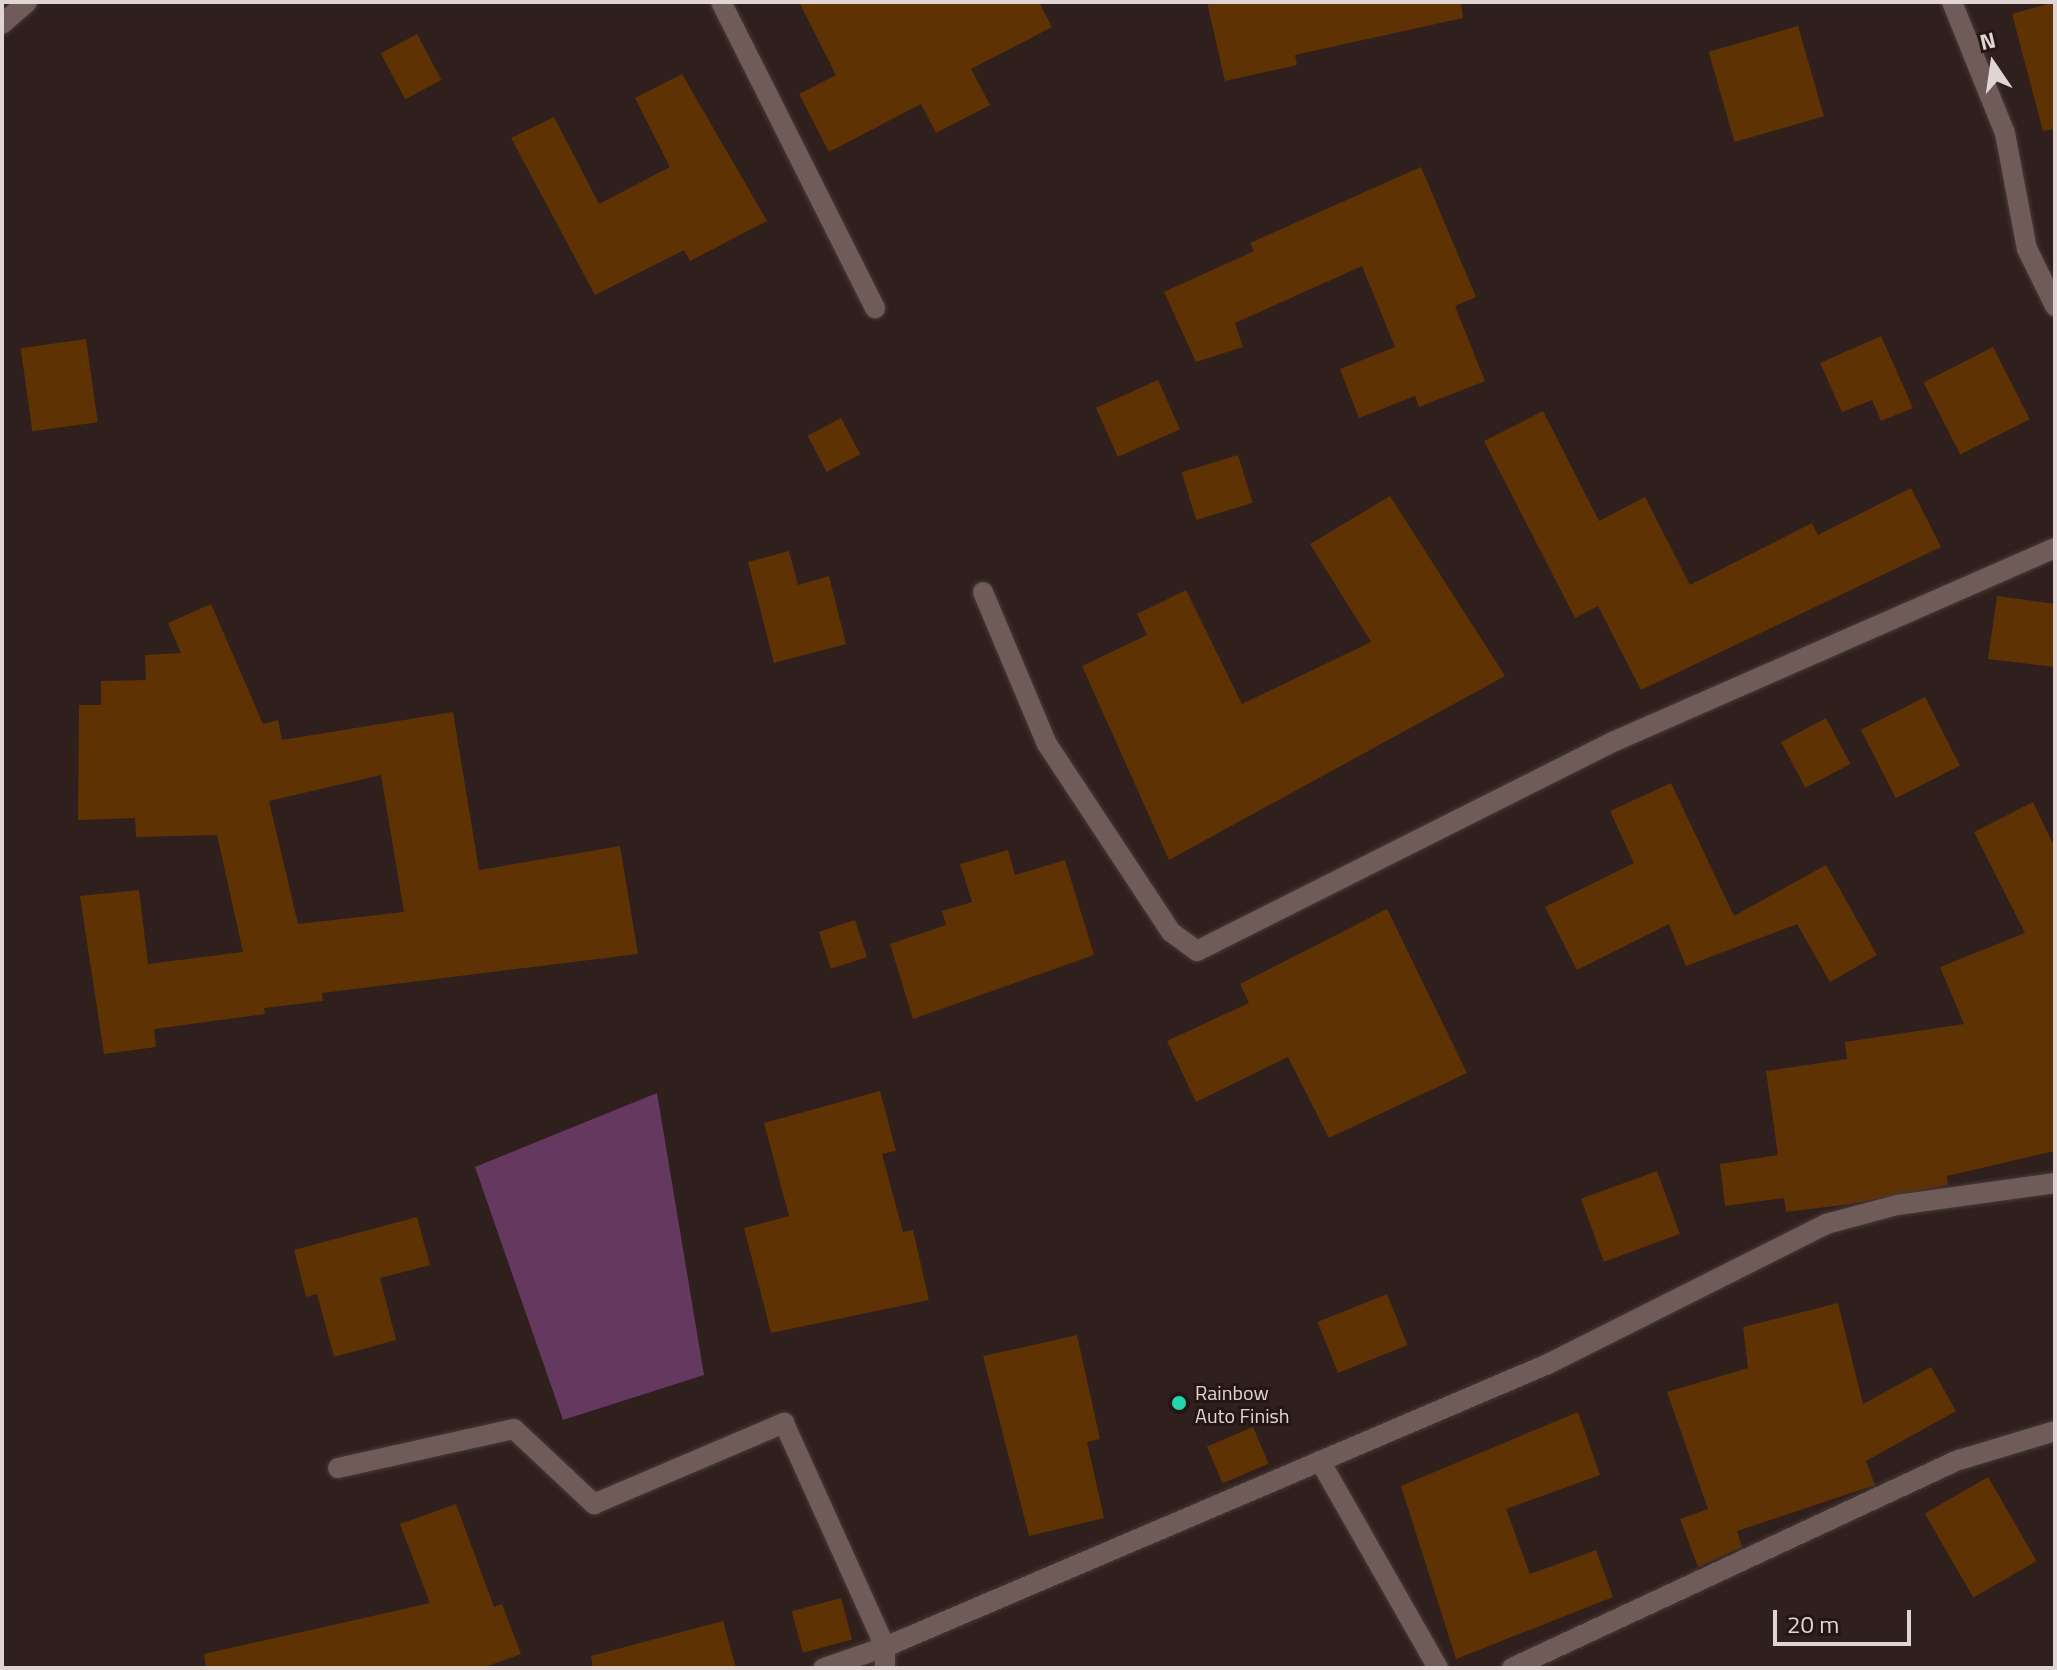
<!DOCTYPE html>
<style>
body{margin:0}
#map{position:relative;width:2057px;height:1670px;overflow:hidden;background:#2f1f1d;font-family:"Titillium Web",sans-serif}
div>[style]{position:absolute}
.water>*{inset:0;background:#65385f}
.building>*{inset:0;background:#5f3204;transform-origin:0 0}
.roads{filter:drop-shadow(0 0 2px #473a38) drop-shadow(0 0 2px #473a38)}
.minor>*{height:20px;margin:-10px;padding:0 10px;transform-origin:10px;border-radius:10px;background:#6f5c59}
.secondary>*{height:20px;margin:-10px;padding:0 10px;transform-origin:10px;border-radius:10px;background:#6f5c59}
.dots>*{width:22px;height:22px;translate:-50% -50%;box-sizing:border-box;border:4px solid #251614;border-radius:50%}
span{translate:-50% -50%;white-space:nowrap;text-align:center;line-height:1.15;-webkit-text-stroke:6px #251614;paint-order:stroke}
.poi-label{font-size:20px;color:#e0d5d3}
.left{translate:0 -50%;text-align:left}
.frame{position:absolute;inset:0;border:4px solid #e0d5d3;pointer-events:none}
.north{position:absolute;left:1953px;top:24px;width:80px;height:80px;-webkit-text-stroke:6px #251614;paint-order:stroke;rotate:347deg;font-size:22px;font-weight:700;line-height:32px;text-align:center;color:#e0d5d3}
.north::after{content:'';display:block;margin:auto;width:28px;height:36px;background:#e0d5d3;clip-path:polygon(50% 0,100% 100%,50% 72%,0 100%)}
.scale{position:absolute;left:1773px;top:1610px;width:138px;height:36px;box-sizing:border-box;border:4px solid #e0d5d3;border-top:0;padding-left:10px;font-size:24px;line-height:28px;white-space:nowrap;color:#e0d5d3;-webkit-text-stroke:6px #251614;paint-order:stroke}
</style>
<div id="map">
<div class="water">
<div style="clip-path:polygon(657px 1093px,704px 1375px,563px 1420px,475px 1167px)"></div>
</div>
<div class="building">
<div style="clip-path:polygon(799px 2px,1039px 2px,1052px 27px,971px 69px,990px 105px,936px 133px,921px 104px,829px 152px,799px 94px,836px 75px)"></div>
<div style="clip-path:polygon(1207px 2px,1461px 2px,1463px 18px,1295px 55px,1297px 65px,1225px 81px)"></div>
<div style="clip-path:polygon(2055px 2px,2055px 129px,2043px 131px,2012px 14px)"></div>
<div style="left:1798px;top:26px;width:94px;height:93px;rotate:74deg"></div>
<div style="left:417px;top:34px;width:52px;height:41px;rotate:62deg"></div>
<div style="clip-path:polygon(682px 74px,767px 221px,690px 261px,684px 250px,595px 295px,511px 138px,554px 117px,599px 204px,670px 167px,635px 98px)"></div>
<div style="clip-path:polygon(1421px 167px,1476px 297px,1455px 306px,1485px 381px,1419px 407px,1415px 396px,1359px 418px,1340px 369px,1395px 347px,1362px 266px,1235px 323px,1243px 347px,1196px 362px,1164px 292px,1254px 251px,1250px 243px)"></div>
<div style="clip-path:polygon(1881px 336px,1913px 408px,1881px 421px,1872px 400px,1842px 412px,1820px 363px)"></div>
<div style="left:86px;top:339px;width:84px;height:66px;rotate:82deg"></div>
<div style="left:1993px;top:347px;width:81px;height:78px;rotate:63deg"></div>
<div style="left:1158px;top:380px;width:54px;height:68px;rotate:66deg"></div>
<div style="clip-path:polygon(1543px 411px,1599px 521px,1645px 497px,1690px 585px,1812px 523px,1818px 535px,1911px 488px,1941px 547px,1641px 690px,1598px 606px,1575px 618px,1484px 441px)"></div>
<div style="left:841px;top:418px;width:41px;height:38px;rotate:62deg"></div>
<div style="left:1238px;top:455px;width:50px;height:59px;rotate:73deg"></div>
<div style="clip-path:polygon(1390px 496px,1505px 676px,1169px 860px,1082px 666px,1147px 635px,1137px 614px,1186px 590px,1242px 704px,1371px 642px,1310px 544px)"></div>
<div style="clip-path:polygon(789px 551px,798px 585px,829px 576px,846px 644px,774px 663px,748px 562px)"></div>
<div style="clip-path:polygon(1997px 596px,2055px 604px,2055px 667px,1988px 659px)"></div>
<div style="clip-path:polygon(evenodd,211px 604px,263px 724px,278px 720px,282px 740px,453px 712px,479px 870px,620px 846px,638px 954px,322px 993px,323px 1001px,264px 1008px,265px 1014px,154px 1029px,156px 1047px,104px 1054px,80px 896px,139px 890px,148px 964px,243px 952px,217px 835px,136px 837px,135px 818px,78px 820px,79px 705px,101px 705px,101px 681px,146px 680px,145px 655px,181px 653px,168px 623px,211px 604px,381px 775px,404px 912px,298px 924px,269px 801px,381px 775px)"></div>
<div style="left:1925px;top:697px;width:77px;height:72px;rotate:63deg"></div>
<div style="left:1826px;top:718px;width:52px;height:51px;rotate:62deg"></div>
<div style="clip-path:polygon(1671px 783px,1734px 916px,1826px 865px,1877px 955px,1830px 982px,1797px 924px,1686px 966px,1669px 924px,1577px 970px,1545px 907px,1634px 863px,1610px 811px)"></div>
<div style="clip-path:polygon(2033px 802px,2055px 848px,2055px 1151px,1947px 1176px,1948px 1185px,1851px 1204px,1786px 1212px,1784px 1198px,1725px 1206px,1720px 1164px,1778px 1155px,1766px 1071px,1847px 1059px,1845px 1042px,1964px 1024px,1940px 967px,2025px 933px,1974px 832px)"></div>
<div style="clip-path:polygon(1008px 850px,1015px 875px,1065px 860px,1094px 955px,913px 1019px,890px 944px,946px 925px,942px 911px,972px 902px,960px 864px)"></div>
<div style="clip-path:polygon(1387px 909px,1467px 1073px,1329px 1138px,1288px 1057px,1196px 1102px,1167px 1041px,1249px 1003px,1240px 984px)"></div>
<div style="left:855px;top:920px;width:39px;height:38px;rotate:72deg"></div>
<div style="clip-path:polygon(880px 1091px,896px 1151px,882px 1154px,903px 1232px,913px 1230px,929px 1300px,771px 1333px,744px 1228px,789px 1216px,764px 1123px)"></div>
<div style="left:1657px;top:1171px;width:67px;height:81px;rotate:70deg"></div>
<div style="clip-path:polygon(417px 1217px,430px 1265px,380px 1278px,396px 1340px,334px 1357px,317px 1294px,306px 1297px,294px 1250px)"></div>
<div style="left:1387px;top:1294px;width:55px;height:75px;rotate:68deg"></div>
<div style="clip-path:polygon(1838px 1303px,1863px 1404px,1931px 1367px,1956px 1411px,1866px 1461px,1875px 1485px,1737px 1531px,1742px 1547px,1698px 1567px,1680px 1519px,1708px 1509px,1667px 1392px,1748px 1368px,1743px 1327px)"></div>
<div style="clip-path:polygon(1077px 1335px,1100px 1439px,1087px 1442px,1104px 1518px,1029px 1536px,983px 1356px)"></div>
<div style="clip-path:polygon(1578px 1412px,1600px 1475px,1506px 1509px,1530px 1574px,1596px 1550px,1613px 1597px,1456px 1659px,1401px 1486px)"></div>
<div style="left:1253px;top:1427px;width:40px;height:50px;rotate:67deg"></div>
<div style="left:1988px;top:1477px;width:97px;height:73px;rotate:60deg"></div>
<div style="clip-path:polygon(456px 1504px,494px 1607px,502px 1604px,521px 1654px,482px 1668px,206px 1668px,204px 1654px,430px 1603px,400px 1524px)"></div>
<div style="left:841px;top:1598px;width:43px;height:51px;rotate:75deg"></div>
<div style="clip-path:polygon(723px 1621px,736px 1668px,593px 1668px,591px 1656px)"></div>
</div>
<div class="roads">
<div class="minor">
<div style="left:721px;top:2px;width:343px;rotate:63.3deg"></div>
<div style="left:2px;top:24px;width:33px;rotate:-41deg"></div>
<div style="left:983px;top:592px;width:165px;rotate:67.2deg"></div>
<div style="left:1047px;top:744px;width:225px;rotate:56.6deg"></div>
<div style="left:1171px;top:932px;width:32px;rotate:36deg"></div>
<div style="left:1197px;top:951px;width:468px;rotate:-26.7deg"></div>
<div style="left:1615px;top:741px;width:480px;rotate:-23.7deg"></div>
<div style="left:1320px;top:1461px;width:238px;rotate:60.3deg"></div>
<div style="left:338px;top:1468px;width:180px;rotate:-12.5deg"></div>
<div style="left:514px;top:1429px;width:110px;rotate:43.2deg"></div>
<div style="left:594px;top:1504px;width:207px;rotate:-23.1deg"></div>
<div style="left:784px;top:1423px;width:246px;rotate:65.7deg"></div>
<div style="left:885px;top:1647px;width:65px;rotate:161deg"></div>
<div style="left:885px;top:1668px;width:21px;rotate:-90deg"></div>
<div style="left:885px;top:1647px;width:721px;rotate:-23.12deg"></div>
<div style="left:1548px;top:1364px;width:311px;rotate:-26.7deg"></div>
<div style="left:1826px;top:1224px;width:73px;rotate:-15deg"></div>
<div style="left:1897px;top:1205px;width:160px;rotate:-7.9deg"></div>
<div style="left:1512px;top:1668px;width:493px;rotate:-25deg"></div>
<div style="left:1959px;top:1460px;width:100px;rotate:-16.8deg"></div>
</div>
<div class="secondary">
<div style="left:1952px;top:2px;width:141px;rotate:68deg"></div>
<div style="left:2005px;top:133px;width:118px;rotate:79.3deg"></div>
<div style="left:2027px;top:249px;width:64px;rotate:63.8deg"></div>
</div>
</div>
<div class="dots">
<div style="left:1179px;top:1403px;background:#24d5ae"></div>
</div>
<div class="poi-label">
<span class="left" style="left:1195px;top:1404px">Rainbow<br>Auto Finish</span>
</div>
<div class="frame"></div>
<div class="north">N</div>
<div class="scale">20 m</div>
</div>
